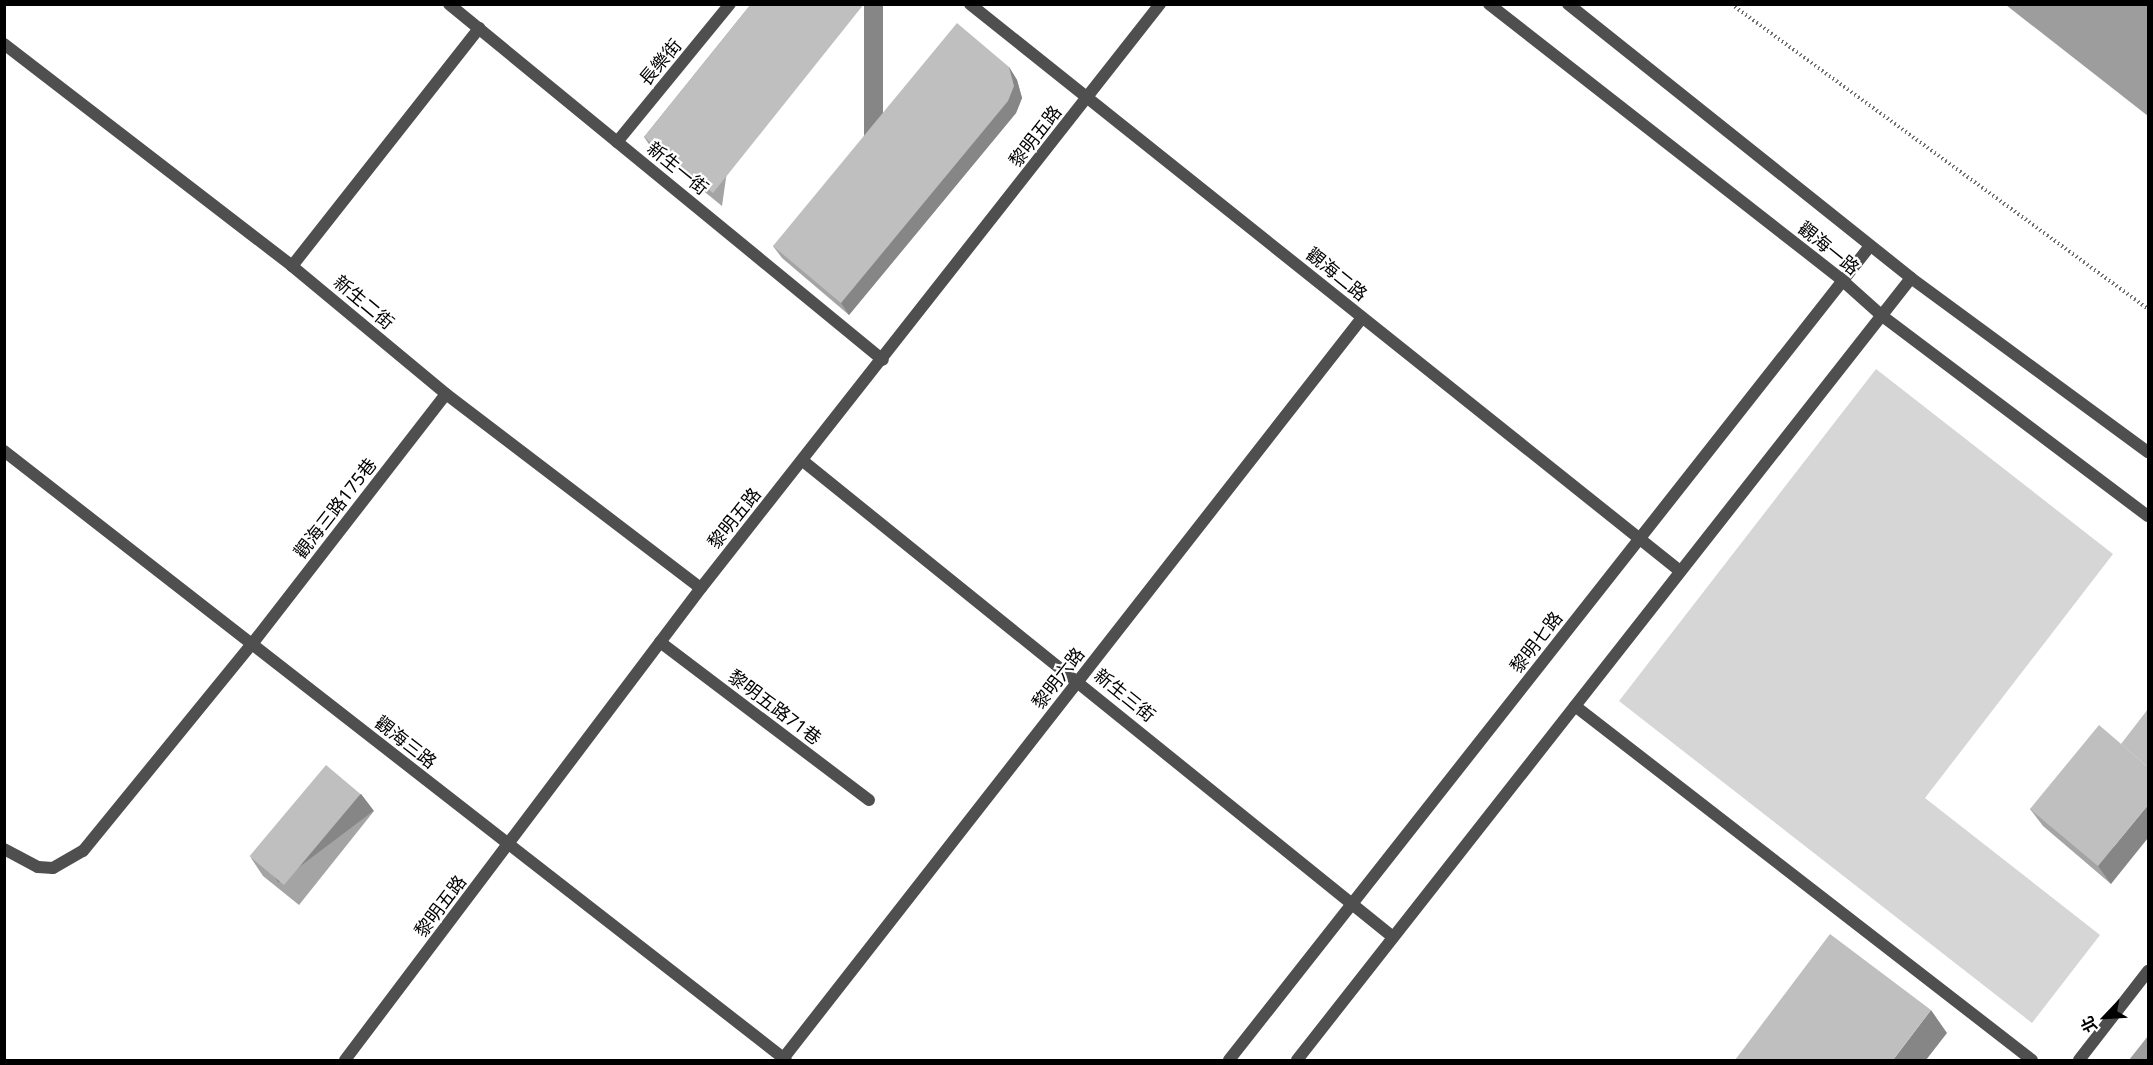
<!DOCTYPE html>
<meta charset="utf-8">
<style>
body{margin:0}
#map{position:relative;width:2153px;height:1065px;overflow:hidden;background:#fff;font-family:"Noto Sans","Noto Sans TC",sans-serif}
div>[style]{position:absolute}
.green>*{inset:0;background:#d6d6d6}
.water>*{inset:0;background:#9d9d9d}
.path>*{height:4px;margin-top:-2px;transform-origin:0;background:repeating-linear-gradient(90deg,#717171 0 1.5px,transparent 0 4.5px)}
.lane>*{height:12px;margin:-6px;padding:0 6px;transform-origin:6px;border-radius:6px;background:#4f4f4f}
.street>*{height:12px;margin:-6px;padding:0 6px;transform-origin:6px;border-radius:6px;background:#4f4f4f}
.wall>*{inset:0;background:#a4a4a4}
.shaded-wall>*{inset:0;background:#868686;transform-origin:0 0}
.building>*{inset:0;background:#bfbfbf;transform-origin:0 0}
span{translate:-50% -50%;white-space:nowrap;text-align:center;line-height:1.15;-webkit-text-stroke:4.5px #fff;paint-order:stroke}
.street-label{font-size:18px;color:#000}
.frame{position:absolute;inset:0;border:6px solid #000;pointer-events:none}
.north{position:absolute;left:2075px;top:987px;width:60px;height:60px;-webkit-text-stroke:4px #fff;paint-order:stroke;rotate:245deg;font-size:16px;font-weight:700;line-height:24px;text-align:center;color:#000}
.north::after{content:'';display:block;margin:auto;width:21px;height:27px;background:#000;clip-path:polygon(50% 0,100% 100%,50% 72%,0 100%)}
</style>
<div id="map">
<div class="green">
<div style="clip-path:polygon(1876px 369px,2113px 554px,1925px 798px,2100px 935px,2032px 1023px,1619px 701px)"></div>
</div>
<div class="water">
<div style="clip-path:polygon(2006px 5px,2148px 5px,2148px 116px)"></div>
<div style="clip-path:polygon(2148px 1036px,2148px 1060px,2129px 1060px)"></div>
</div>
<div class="path">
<div style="left:1731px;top:4px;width:517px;rotate:36.18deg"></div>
</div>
<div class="lane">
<div style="left:449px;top:4px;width:561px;rotate:39.36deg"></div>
<div style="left:4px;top:44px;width:364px;rotate:37.6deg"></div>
<div style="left:292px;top:266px;width:200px;rotate:39.7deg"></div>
<div style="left:446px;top:394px;width:320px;rotate:37.3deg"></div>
<div style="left:292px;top:266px;width:303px;rotate:-51.8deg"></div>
<div style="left:803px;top:461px;width:758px;rotate:38.9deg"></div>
<div style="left:660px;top:642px;width:262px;rotate:37.1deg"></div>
<div style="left:4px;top:849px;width:38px;rotate:28deg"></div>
<div style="left:38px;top:867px;width:15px;rotate:4deg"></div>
<div style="left:53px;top:868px;width:34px;rotate:-30deg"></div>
<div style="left:83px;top:851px;width:267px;rotate:-50.8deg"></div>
<div style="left:252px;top:644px;width:316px;rotate:-52.2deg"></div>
<div style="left:782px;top:1060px;width:942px;rotate:-51.99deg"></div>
</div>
<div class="street">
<div style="left:970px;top:4px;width:909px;rotate:38.61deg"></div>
<div style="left:1489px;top:4px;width:449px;rotate:38deg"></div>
<div style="left:1843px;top:281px;width:51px;rotate:41.8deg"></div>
<div style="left:1881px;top:315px;width:334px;rotate:37deg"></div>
<div style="left:1568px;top:4px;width:439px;rotate:38.6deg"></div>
<div style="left:1911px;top:278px;width:294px;rotate:36.3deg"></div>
<div style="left:617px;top:142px;width:178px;rotate:-50.7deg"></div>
<div style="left:4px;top:451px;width:991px;rotate:37.91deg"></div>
<div style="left:1575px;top:706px;width:578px;rotate:37.76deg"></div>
<div style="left:345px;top:1060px;width:591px;rotate:-52.98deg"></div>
<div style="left:701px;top:588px;width:743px;rotate:-51.83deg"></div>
<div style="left:1229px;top:1060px;width:1036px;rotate:-51.78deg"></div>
<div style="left:1297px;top:1060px;width:994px;rotate:-51.86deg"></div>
<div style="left:2079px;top:1060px;width:113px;rotate:-52.2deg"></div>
</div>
<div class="wall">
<div style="clip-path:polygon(751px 4px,722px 206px,653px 150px,644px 137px)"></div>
<div style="clip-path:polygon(1009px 67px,1017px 80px,1022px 98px,1016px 113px,849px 315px,782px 258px,773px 246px)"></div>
<div style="clip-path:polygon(2121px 744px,2111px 884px,2043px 826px,2030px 809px)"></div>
<div style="clip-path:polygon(361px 794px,374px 811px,299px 905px,263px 876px,251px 858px)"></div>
</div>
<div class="shaded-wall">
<div style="left:864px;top:4px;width:19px;height:242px"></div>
<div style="clip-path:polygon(1009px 67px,1017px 80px,1022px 98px,1016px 113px,849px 315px,841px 303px)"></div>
<div style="left:361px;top:794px;width:21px;height:119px;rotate:53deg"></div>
<div style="clip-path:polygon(2148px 805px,2148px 838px,2111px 884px,2098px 866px)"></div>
<div style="clip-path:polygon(1931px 1010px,1947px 1033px,1926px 1060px,1893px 1060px)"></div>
</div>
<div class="building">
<div style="clip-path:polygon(751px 4px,864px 4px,713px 193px,644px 137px)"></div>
<div style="clip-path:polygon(957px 23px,1009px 67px,1014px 86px,1008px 101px,841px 303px,773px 246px)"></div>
<div style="clip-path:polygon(2148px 709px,2148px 767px,2121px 744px)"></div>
<div style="clip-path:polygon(2099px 725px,2148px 767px,2148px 805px,2098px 866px,2030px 809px)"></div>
<div style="left:326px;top:765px;width:45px;height:119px;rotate:40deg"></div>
<div style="clip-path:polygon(1830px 934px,1931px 1010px,1893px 1060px,1735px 1060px)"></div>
</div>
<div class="street-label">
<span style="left:660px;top:62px;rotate:-50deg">長樂街</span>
<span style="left:1035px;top:136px;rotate:-52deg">黎明五路</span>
<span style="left:678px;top:168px;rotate:39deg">新生一街</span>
<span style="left:1829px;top:248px;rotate:39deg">觀海一路</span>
<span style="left:1337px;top:274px;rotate:39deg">觀海二路</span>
<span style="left:364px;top:302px;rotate:40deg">新生二街</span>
<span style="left:335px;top:508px;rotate:-52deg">觀海三路175巷</span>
<span style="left:734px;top:518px;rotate:-51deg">黎明五路</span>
<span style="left:1536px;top:642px;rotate:-52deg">黎明七路</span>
<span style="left:1058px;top:678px;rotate:-52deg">黎明六路</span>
<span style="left:1125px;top:695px;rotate:39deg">新生三街</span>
<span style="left:775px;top:707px;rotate:37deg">黎明五路71巷</span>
<span style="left:406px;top:742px;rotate:38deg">觀海三路</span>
<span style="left:440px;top:906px;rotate:-53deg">黎明五路</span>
</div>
<div class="frame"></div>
<div class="north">北</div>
</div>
